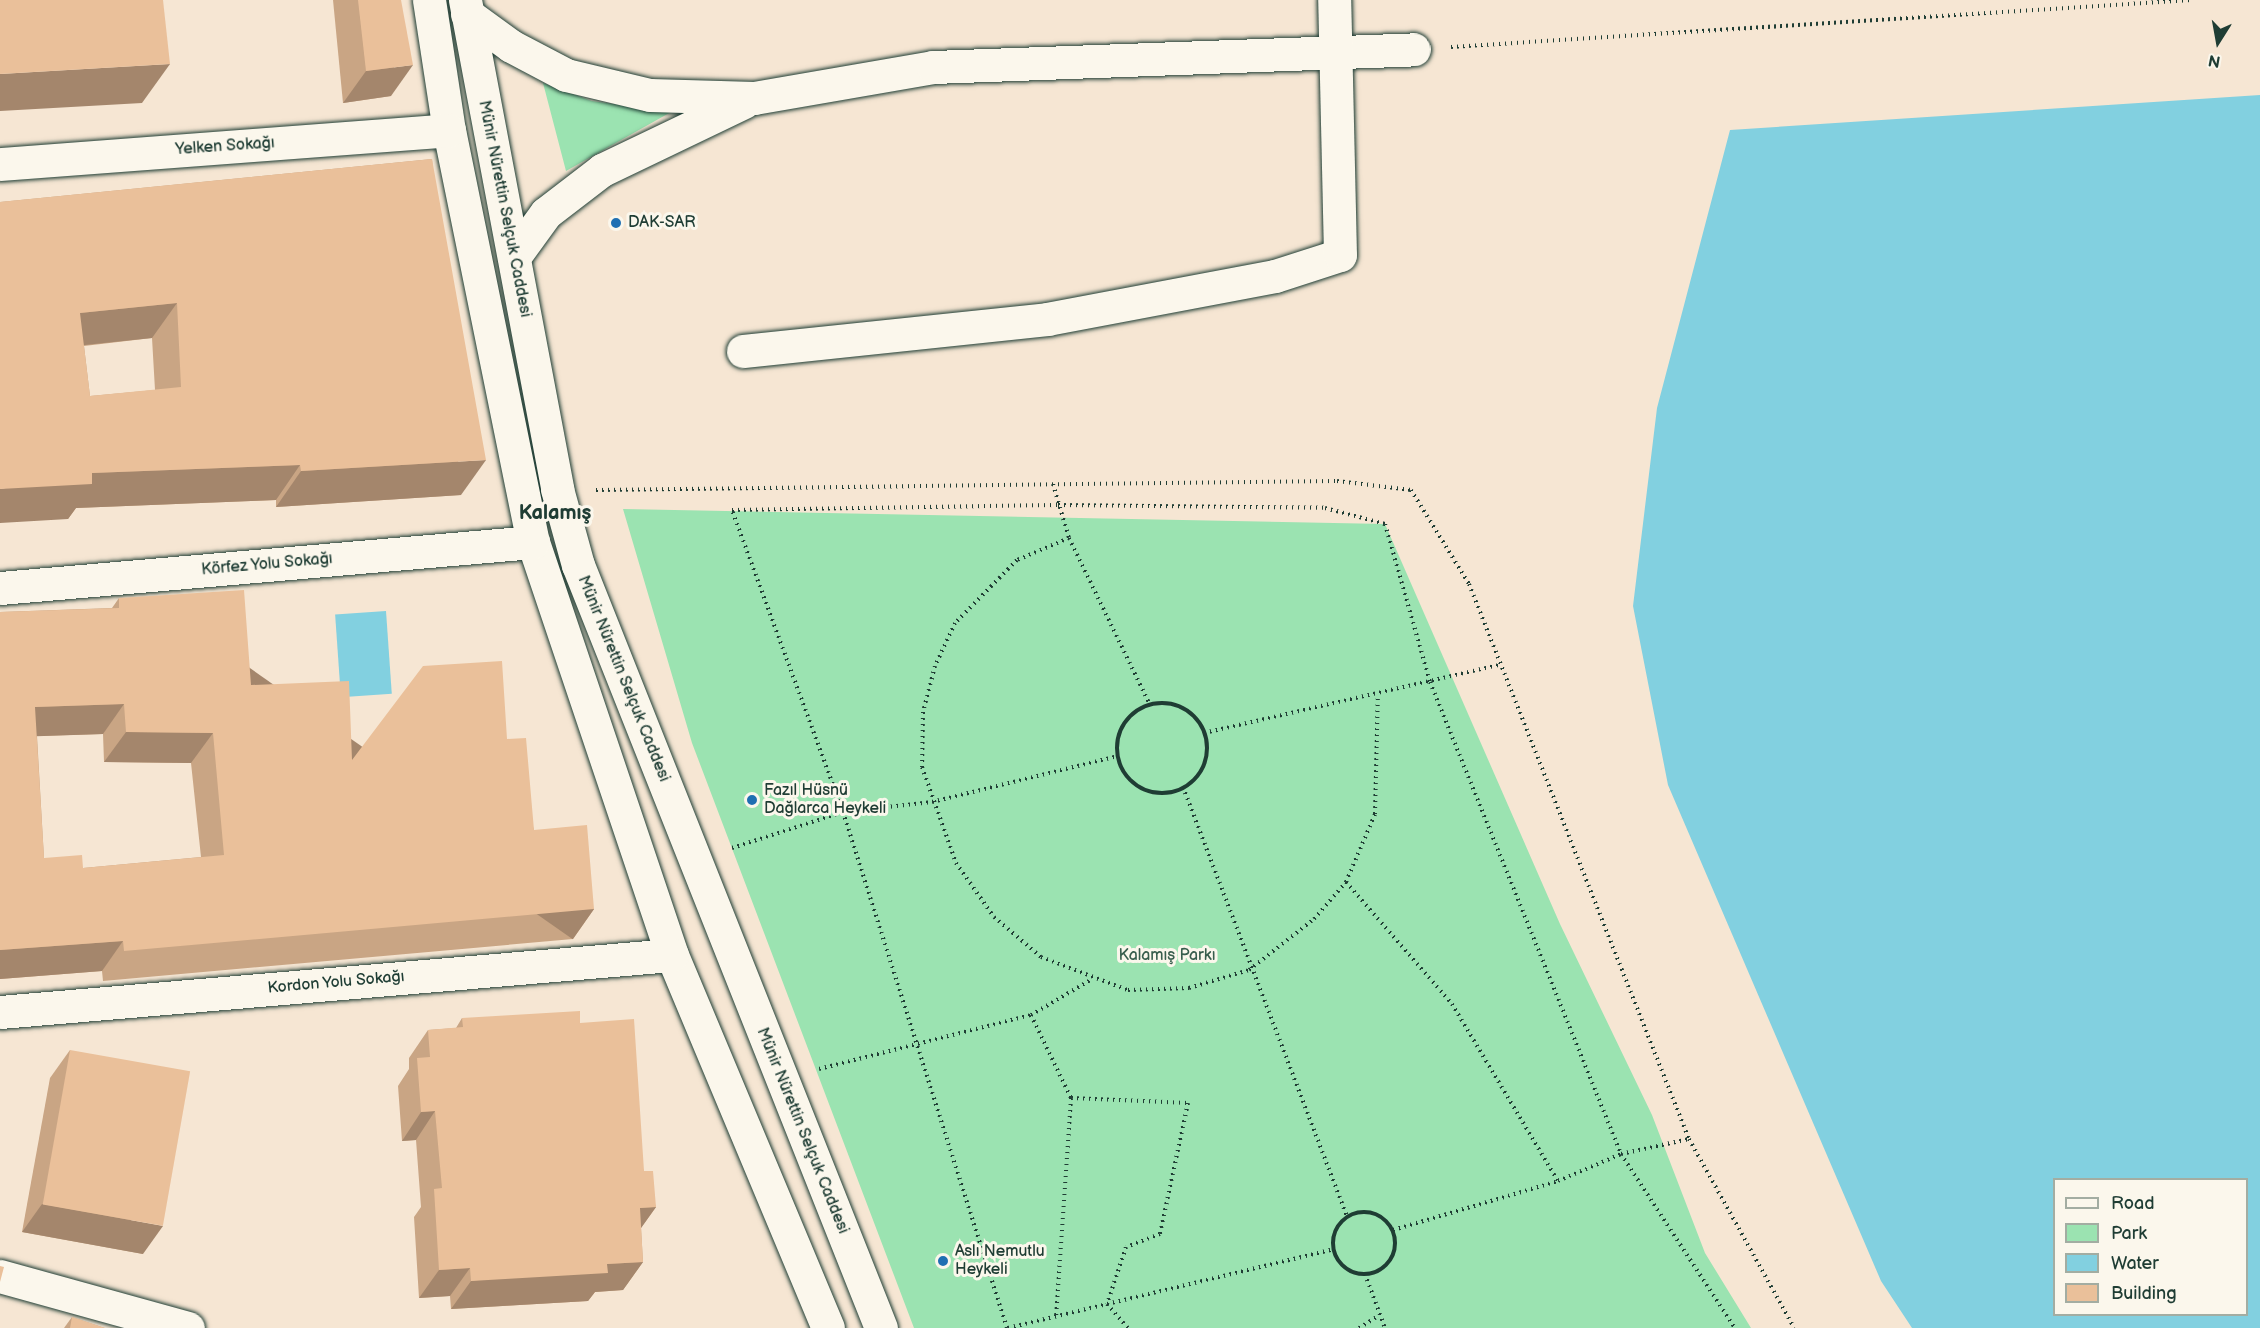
<!DOCTYPE html>
<meta charset="utf-8">
<style>
body{margin:0}
#map{position:relative;width:2260px;height:1328px;overflow:hidden;background:#f6e6d3;font-family:"Balsamiq Sans",sans-serif}
div>[style]{position:absolute}
.green>*{inset:0;background:#9be3b1}
.water>*{inset:0;background:#82d0e0;transform-origin:0 0}
.path>*{height:4px;margin-top:-2px;transform-origin:0;background:repeating-linear-gradient(90deg,#1f3d34 0 1.5px,transparent 0 6px)}
.path>.ring{margin:-2px;padding:0;box-sizing:content-box;background:none;border:4px solid #1f3d34;border-radius:50%}
.roads{filter:drop-shadow(0 0 2px #1f3d34) drop-shadow(0 0 2px #1f3d34)}
.minor>*{height:33px;margin:-16.5px;padding:0 16.5px;transform-origin:16.5px;border-radius:16.5px;background:#fbf7ec}
.wall>*{inset:0;background:#c9a584}
.shaded-wall>*{inset:0;background:#a4866c;transform-origin:0 0}
.building>*{inset:0;background:#eac09a;transform-origin:0 0}
.dots>*{width:16px;height:16px;translate:-50% -50%;box-sizing:border-box;border:3px solid #fbf7ec;border-radius:50%}
span{translate:-50% -50%;white-space:nowrap;text-align:center;line-height:1.15;-webkit-text-stroke:6px #fbf7ec;paint-order:stroke}
.street-label{font-size:16px;color:#1f3d34}
.poi-label{font-size:16px;color:#1f3d34}
.left{translate:0 -50%;text-align:left}
.park-label{font-size:16px;color:#385e4d}
.quarter-label{font-size:20px;color:#1f3d34;font-weight:700}
.legend{position:absolute;left:2053px;top:1178px;width:195px;height:138px;box-sizing:border-box;background:#fbf7ec;border:2px solid #a3ada2;margin:0;padding:8px 10px;list-style:none;font-size:18px;color:#1f3d34}
.legend li{display:flex;align-items:center;gap:12px;height:30px}
.legend b{width:30px;border:2px solid #a3ada2}
.north{position:absolute;left:2188px;top:12px;width:60px;height:60px;-webkit-text-stroke:4px #fbf7ec;paint-order:stroke;rotate:191deg;font-size:16px;font-weight:700;line-height:24px;text-align:center;color:#1f3d34}
.north::after{content:'';display:block;margin:auto;width:21px;height:27px;background:#1f3d34;clip-path:polygon(50% 0,100% 100%,50% 72%,0 100%)}
</style>
<div id="map">
<div class="green">
<div style="clip-path:polygon(543px 83px,592px 101px,671px 112px,566px 171px)"></div>
<div style="clip-path:polygon(623px 509px,1385px 524px,1560px 924px,1652px 1115px,1705px 1253px,1751px 1328px,914px 1328px,692px 743px)"></div>
</div>
<div class="water">
<div style="clip-path:polygon(evenodd,2260px 95px,2260px 1328px,1912px 1328px,1881px 1281px,1668px 785px,1633px 606px,1657px 408px,1730px 130px,2260px 95px,2054px 1180px,2246px 1180px,2246px 1314px,2054px 1314px,2054px 1180px)"></div>
<div style="left:386px;top:611px;width:83px;height:51px;rotate:86deg"></div>
</div>
<div class="path">
<div style="left:1451px;top:47px;width:742px;rotate:-3.63deg"></div>
<div style="left:1053px;top:484px;width:56px;rotate:73.5deg"></div>
<div style="left:1069px;top:538px;width:186px;rotate:64.1deg"></div>
<div style="left:596px;top:490px;width:741px;rotate:-0.7deg"></div>
<div style="left:1337px;top:481px;width:75px;rotate:6.9deg"></div>
<div style="left:1411px;top:490px;width:110px;rotate:58.3deg"></div>
<div style="left:1469px;top:584px;width:597px;rotate:68.38deg"></div>
<div style="left:1689px;top:1139px;width:216px;rotate:60.9deg"></div>
<div style="left:1069px;top:538px;width:56px;rotate:157.1deg"></div>
<div style="left:1017px;top:560px;width:88px;rotate:134.5deg"></div>
<div style="left:955px;top:623px;width:47px;rotate:114.9deg"></div>
<div style="left:935px;top:666px;width:48px;rotate:104.6deg"></div>
<div style="left:923px;top:712px;width:55px;rotate:91deg"></div>
<div style="left:922px;top:767px;width:102px;rotate:70.5deg"></div>
<div style="left:956px;top:863px;width:66px;rotate:54.9deg"></div>
<div style="left:994px;top:917px;width:62px;rotate:40.4deg"></div>
<div style="left:1041px;top:957px;width:93px;rotate:20.8deg"></div>
<div style="left:1128px;top:990px;width:61px;rotate:-1.9deg"></div>
<div style="left:1189px;top:988px;width:63px;rotate:-16.7deg"></div>
<div style="left:1249px;top:970px;width:83px;rotate:-38.1deg"></div>
<div style="left:1314px;top:919px;width:49px;rotate:-49.1deg"></div>
<div style="left:1346px;top:882px;width:74px;rotate:-66.9deg"></div>
<div style="left:1375px;top:814px;width:119px;rotate:-88.6deg"></div>
<div class="ring" style="left:1117px;top:703px;width:86px;height:86px"></div>
<div style="left:1204px;top:733px;width:303px;rotate:-13deg"></div>
<div style="left:1183px;top:787px;width:460px;rotate:69.1deg"></div>
<div style="left:732px;top:848px;width:117px;rotate:-18deg"></div>
<div style="left:843px;top:812px;width:90px;rotate:-6.4deg"></div>
<div style="left:932px;top:802px;width:192px;rotate:-13.9deg"></div>
<div style="left:1346px;top:882px;width:162px;rotate:49deg"></div>
<div style="left:1452px;top:1004px;width:206px;rotate:59.1deg"></div>
<div style="left:1031px;top:1015px;width:92px;rotate:64.3deg"></div>
<div style="left:1071px;top:1098px;width:219px;rotate:93.9deg"></div>
<div style="left:819px;top:1069px;width:219px;rotate:-14.3deg"></div>
<div style="left:1031px;top:1015px;width:71px;rotate:-30.5deg"></div>
<div style="left:1071px;top:1098px;width:117px;rotate:2.4deg"></div>
<div style="left:1188px;top:1103px;width:134px;rotate:102.1deg"></div>
<div style="left:1160px;top:1234px;width:36px;rotate:159deg"></div>
<div style="left:1126px;top:1247px;width:60px;rotate:108.4deg"></div>
<div style="left:1107px;top:1304px;width:32px;rotate:49deg"></div>
<div class="ring" style="left:1333px;top:1212px;width:58px;height:58px"></div>
<div style="left:1393px;top:1230px;width:172px;rotate:-16.5deg"></div>
<div style="left:1558px;top:1181px;width:69px;rotate:-23.2deg"></div>
<div style="left:1621px;top:1154px;width:70px;rotate:-12.4deg"></div>
<div style="left:1365px;top:1274px;width:58px;rotate:69.7deg"></div>
<div style="left:1007px;top:1328px;width:541px;rotate:-107.63deg"></div>
<div style="left:843px;top:812px;width:322px;rotate:-110.2deg"></div>
<div style="left:732px;top:510px;width:326px;rotate:-0.9deg"></div>
<div style="left:1058px;top:505px;width:267px;rotate:0.6deg"></div>
<div style="left:1325px;top:508px;width:62px;rotate:14.9deg"></div>
<div style="left:1385px;top:524px;width:164px;rotate:74.1deg"></div>
<div style="left:1430px;top:682px;width:509px;rotate:67.97deg"></div>
<div style="left:1621px;top:1154px;width:208px;rotate:56.8deg"></div>
<div style="left:1008px;top:1328px;width:335px;rotate:-13.6deg"></div>
<div style="left:1359px;top:1328px;width:22px;rotate:-32deg"></div>
</div>
<div class="roads">
<div class="minor">
<div style="left:429px;top:0;width:132px;rotate:81.3deg"></div>
<div style="left:449px;top:130px;width:420px;rotate:78.5deg"></div>
<div style="left:533px;top:542px;width:436px;rotate:71.4deg"></div>
<div style="left:672px;top:955px;width:404px;rotate:67.3deg"></div>
<div style="left:465px;top:0;width:498px;rotate:79.3deg"></div>
<div style="left:557px;top:489px;width:79px;rotate:74.6deg"></div>
<div style="left:578px;top:565px;width:821px;rotate:68.34deg"></div>
<div style="left:467px;top:14px;width:54px;rotate:36deg"></div>
<div style="left:511px;top:46px;width:62px;rotate:27.8deg"></div>
<div style="left:566px;top:75px;width:86px;rotate:13.4deg"></div>
<div style="left:650px;top:95px;width:104px;rotate:1.7deg"></div>
<div style="left:754px;top:98px;width:182px;rotate:-9.8deg"></div>
<div style="left:933px;top:67px;width:481px;rotate:-2.1deg"></div>
<div style="left:0;top:164px;width:450px;rotate:-4.3deg"></div>
<div style="left:514px;top:257px;width:54px;rotate:-54deg"></div>
<div style="left:546px;top:213px;width:71px;rotate:-37.5deg"></div>
<div style="left:602px;top:170px;width:157px;rotate:-25.6deg"></div>
<div style="left:743px;top:351px;width:306px;rotate:-6deg"></div>
<div style="left:1047px;top:319px;width:232px;rotate:-10.7deg"></div>
<div style="left:1275px;top:276px;width:68px;rotate:-17.9deg"></div>
<div style="left:1340px;top:255px;width:255px;rotate:-91.3deg"></div>
<div style="left:0;top:588px;width:535px;rotate:-4.93deg"></div>
<div style="left:0;top:1012px;width:674px;rotate:-4.85deg"></div>
<div style="left:0;top:1276px;width:195px;rotate:15.5deg"></div>
</div>
</div>
<div class="wall">
<div style="clip-path:polygon(333px 0,401px 0,391px 96px,343px 103px)"></div>
<div style="clip-path:polygon(evenodd,432px 159px,461px 495px,276px 507px,276px 500px,76px 508px,68px 519px,0 202px,432px 159px,152px 338px,155px 390px,90px 396px,84px 346px,152px 338px)"></div>
<div style="clip-path:polygon(evenodd,119px 598px,251px 685px,352px 760px,507px 739px,534px 830px,594px 909px,573px 939px,103px 981px,102px 971px,0 979px,0 612px,112px 608px,119px 598px,103px 734px,104px 762px,191px 763px,201px 857px,83px 868px,44px 858px,37px 736px,103px 734px)"></div>
<div style="clip-path:polygon(462px 1018px,580px 1023px,644px 1171px,656px 1207px,641px 1228px,643px 1262px,623px 1290px,595px 1292px,588px 1301px,451px 1309px,450px 1296px,419px 1298px,414px 1217px,421px 1207px,416px 1140px,402px 1141px,398px 1086px,409px 1069px,409px 1058px,428px 1030px,456px 1028px)"></div>
<div style="clip-path:polygon(70px 1050px,143px 1254px,22px 1232px,50px 1078px)"></div>
<div style="clip-path:polygon(72px 1317px,105px 1328px,64px 1328px)"></div>
</div>
<div class="shaded-wall">
<div style="clip-path:polygon(170px 64px,142px 103px,0 111px,0 74px)"></div>
<div style="clip-path:polygon(413px 65px,391px 96px,343px 103px,366px 71px)"></div>
<div style="clip-path:polygon(177px 303px,152px 338px,56px 348px,80px 313px)"></div>
<div style="clip-path:polygon(486px 460px,461px 495px,276px 507px,301px 471px)"></div>
<div style="clip-path:polygon(300px 465px,276px 500px,76px 508px,68px 519px,0 523px,0 489px,92px 473px)"></div>
<div style="clip-path:polygon(124px 704px,103px 734px,14px 737px,35px 707px)"></div>
<div style="clip-path:polygon(126px 732px,213px 733px,191px 763px,104px 762px)"></div>
<div style="left:594px;top:909px;width:37px;height:472px;rotate:125deg"></div>
<div style="clip-path:polygon(123px 941px,102px 971px,0 979px,0 950px)"></div>
<div style="clip-path:polygon(435px 1111px,416px 1140px,402px 1141px,421px 1112px)"></div>
<div style="clip-path:polygon(42px 1204px,163px 1226px,143px 1254px,22px 1232px)"></div>
<div style="clip-path:polygon(656px 1207px,636px 1235px,640px 1208px)"></div>
<div style="clip-path:polygon(643px 1262px,623px 1290px,595px 1292px,588px 1301px,451px 1309px,471px 1281px,607px 1264px)"></div>
<div style="clip-path:polygon(470px 1268px,450px 1296px,419px 1298px,439px 1270px)"></div>
</div>
<div class="building">
<div style="clip-path:polygon(0 0,163px 0,170px 64px,0 74px)"></div>
<div style="clip-path:polygon(358px 0,401px 0,413px 65px,366px 71px)"></div>
<div style="clip-path:polygon(evenodd,432px 159px,486px 460px,301px 471px,300px 465px,92px 473px,92px 484px,0 489px,0 202px,432px 159px,177px 303px,181px 387px,90px 396px,80px 313px,177px 303px)"></div>
<div style="clip-path:polygon(evenodd,244px 590px,251px 685px,349px 681px,352px 760px,423px 666px,502px 661px,507px 739px,526px 738px,534px 830px,587px 825px,594px 909px,124px 951px,123px 941px,0 950px,0 612px,119px 608px,119px 598px,244px 590px,124px 704px,126px 732px,213px 733px,224px 855px,83px 868px,82px 855px,44px 858px,35px 707px,124px 704px)"></div>
<div style="clip-path:polygon(580px 1011px,580px 1023px,634px 1019px,644px 1171px,653px 1171px,656px 1207px,640px 1208px,643px 1262px,607px 1264px,608px 1273px,471px 1281px,470px 1268px,439px 1270px,434px 1189px,442px 1188px,435px 1111px,421px 1112px,417px 1058px,430px 1057px,428px 1030px,463px 1027px,462px 1018px)"></div>
<div style="left:70px;top:1050px;width:122px;height:157px;rotate:10deg"></div>
<div style="clip-path:polygon(0 1266px,4px 1267px,0 1282px)"></div>
<div style="clip-path:polygon(72px 1317px,105px 1328px,70px 1328px)"></div>
</div>
<div class="dots">
<div style="left:616px;top:223px;background:#1f6fb2"></div>
<div style="left:752px;top:800px;background:#1f6fb2"></div>
<div style="left:943px;top:1261px;background:#1f6fb2"></div>
</div>
<div class="street-label">
<span style="left:225px;top:147px;rotate:-4deg">Yelken Sokağı</span>
<span style="left:504px;top:209px;rotate:79deg">Münir Nürettin Selçuk Caddesi</span>
<span style="left:267px;top:565px;rotate:-5deg">Körfez Yolu Sokağı</span>
<span style="left:623px;top:679px;rotate:68deg">Münir Nürettin Selçuk Caddesi</span>
<span style="left:336px;top:983px;rotate:-5deg">Kordon Yolu Sokağı</span>
<span style="left:802px;top:1131px;rotate:68deg">Münir Nürettin Selçuk Caddesi</span>
</div>
<div class="poi-label">
<span class="left" style="left:628px;top:223px">DAK-SAR</span>
<span class="left" style="left:764px;top:800px">Fazıl Hüsnü<br>Dağlarca Heykeli</span>
<span class="left" style="left:955px;top:1261px">Aslı Nemutlu<br>Heykeli</span>
</div>
<div class="park-label">
<span style="left:1167px;top:956px">Kalamış Parkı</span>
</div>
<div class="quarter-label">
<span style="left:555px;top:513px">Kalamış</span>
</div>
<ul class="legend">
<li><b style="height:8px;background:#fbf7ec"></b>Road</li>
<li><b style="height:16px;background:#9be3b1"></b>Park</li>
<li><b style="height:16px;background:#82d0e0"></b>Water</li>
<li><b style="height:16px;background:#eac09a"></b>Building</li>
</ul>
<div class="north">N</div>
</div>
